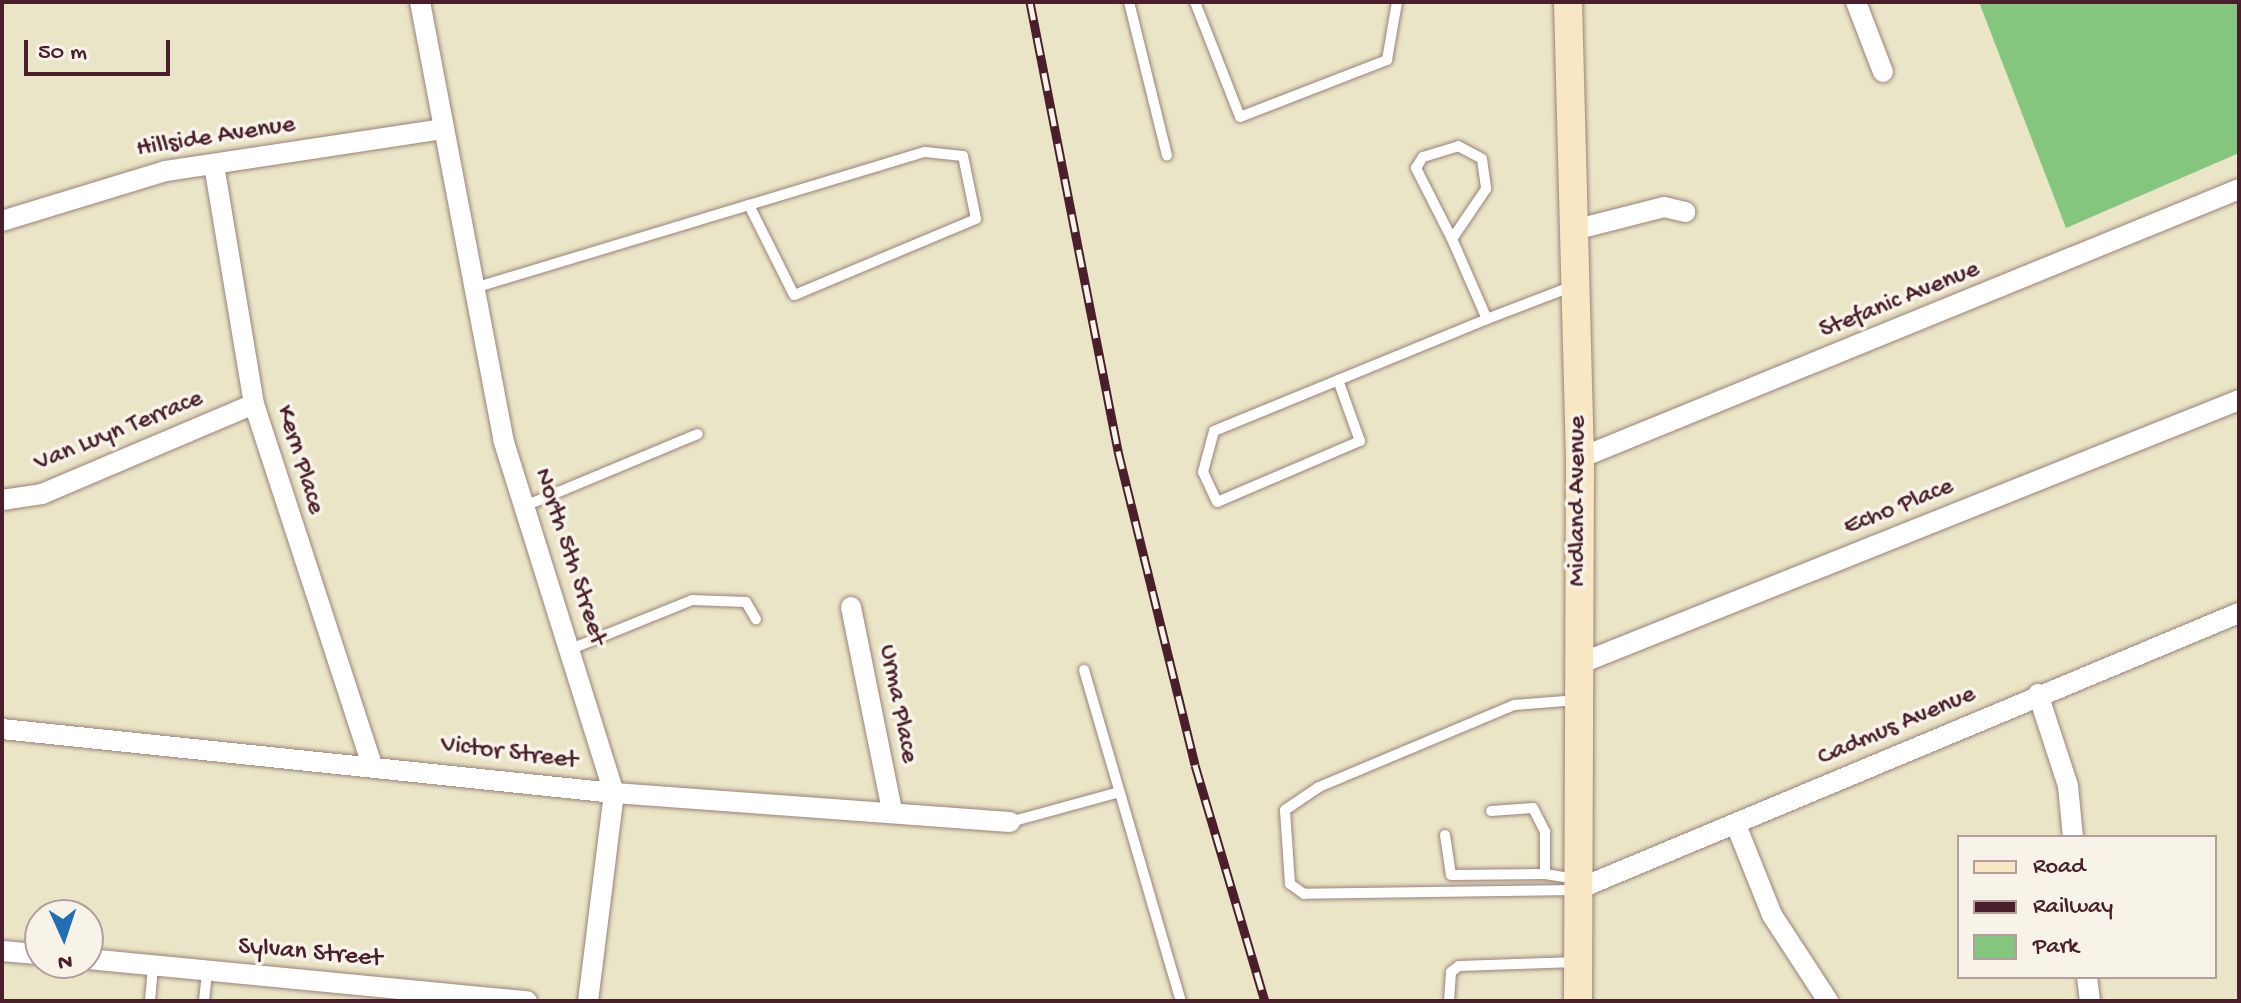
<!DOCTYPE html>
<style>
body{margin:0}
#map{position:relative;width:2241px;height:1003px;overflow:hidden;background:#ebe5c7;font-family:"Gochi Hand",sans-serif}
div>[style]{position:absolute}
.green>*{inset:0;background:#85c67f}
.roads{filter:drop-shadow(0 0 2px #9a8279) drop-shadow(0 0 2px #9a8279)}
.lane>*{height:10px;margin:-5px;padding:0 5px;transform-origin:5px;border-radius:5px;background:#fff}
.street>*{height:20px;margin:-10px;padding:0 10px;transform-origin:10px;border-radius:10px;background:#fff}
.secondary>*{height:28px;margin:-14px;padding:0 14px;transform-origin:14px;border-radius:14px;background:#f9e7c3}
.rail>*{height:9px;margin-top:-4.5px;transform-origin:0;background:repeating-linear-gradient(90deg,#f7f3e8 0 18px,#4a1f2b 0 36px);box-sizing:border-box;border-block:2px solid #4a1f2b}
span{translate:-50% -50%;white-space:nowrap;text-align:center;line-height:1.15;-webkit-text-stroke:7px #f7f3e8;paint-order:stroke}
.street-label{font-size:26px;color:#4a1f2b}
.frame{position:absolute;inset:0;border:4px solid #4a1f2b;pointer-events:none}
.legend{position:absolute;left:1957px;top:835px;width:260px;height:144px;box-sizing:border-box;background:#f7f3e8;border:2px solid #b29e9c;margin:0;padding:10px 14px;list-style:none;font-size:24px;color:#4a1f2b}
.legend li{display:flex;align-items:center;gap:16px;height:40px}
.legend b{width:40px;border:2px solid #b29e9c}
.north{position:absolute;left:24px;top:899px;width:80px;height:80px;box-sizing:border-box;background:#f7f3e8;border:2px solid #b29e9c;border-radius:50%;rotate:177deg;font-size:22px;font-weight:700;line-height:32px;text-align:center;color:#4a1f2b}
.north::after{content:'';display:block;margin:auto;width:28px;height:36px;background:#1f6fb2;clip-path:polygon(50% 0,100% 100%,50% 72%,0 100%)}
.scale{position:absolute;left:24px;top:40px;width:146px;height:36px;box-sizing:border-box;border:4px solid #4a1f2b;border-top:0;padding-left:10px;font-size:24px;line-height:28px;white-space:nowrap;color:#4a1f2b;-webkit-text-stroke:6px #f7f3e8;paint-order:stroke}
</style>
<div id="map">
<div class="green">
<div style="clip-path:polygon(1979px 2px,2239px 2px,2239px 153px,2066px 228px)"></div>
</div>
<div class="roads">
<div class="lane">
<div style="left:1129px;top:2px;width:158px;rotate:76.1deg"></div>
<div style="left:1195px;top:2px;width:123px;rotate:68.6deg"></div>
<div style="left:1240px;top:117px;width:158px;rotate:-21.2deg"></div>
<div style="left:1387px;top:60px;width:59px;rotate:-80.2deg"></div>
<div style="left:1452px;top:239px;width:80px;rotate:-116.9deg"></div>
<div style="left:1416px;top:168px;width:13px;rotate:-58deg"></div>
<div style="left:1423px;top:157px;width:37px;rotate:-17deg"></div>
<div style="left:1458px;top:146px;width:27px;rotate:28deg"></div>
<div style="left:1482px;top:159px;width:30px;rotate:82deg"></div>
<div style="left:1486px;top:189px;width:60px;rotate:124.2deg"></div>
<div style="left:1452px;top:239px;width:87px;rotate:66.4deg"></div>
<div style="left:474px;top:288px;width:287px;rotate:-16.8deg"></div>
<div style="left:749px;top:205px;width:184px;rotate:-16.8deg"></div>
<div style="left:925px;top:152px;width:38px;rotate:6deg"></div>
<div style="left:963px;top:156px;width:64px;rotate:78.3deg"></div>
<div style="left:976px;top:219px;width:197px;rotate:157.3deg"></div>
<div style="left:794px;top:295px;width:101px;rotate:-116.6deg"></div>
<div style="left:1338px;top:380px;width:65px;rotate:70.2deg"></div>
<div style="left:1360px;top:441px;width:155px;rotate:156.9deg"></div>
<div style="left:1217px;top:502px;width:33px;rotate:-115deg"></div>
<div style="left:1203px;top:472px;width:42px;rotate:-75deg"></div>
<div style="left:1214px;top:431px;width:295px;rotate:-22.3deg"></div>
<div style="left:1487px;top:319px;width:92px;rotate:-21deg"></div>
<div style="left:525px;top:506px;width:187px;rotate:-22.6deg"></div>
<div style="left:571px;top:649px;width:131px;rotate:-22deg"></div>
<div style="left:692px;top:600px;width:54px;rotate:2.1deg"></div>
<div style="left:746px;top:602px;width:20px;rotate:60deg"></div>
<div style="left:1084px;top:670px;width:345px;rotate:73.7deg"></div>
<div style="left:1491px;top:811px;width:42px;rotate:-4.1deg"></div>
<div style="left:1533px;top:808px;width:27px;rotate:63deg"></div>
<div style="left:1545px;top:832px;width:42px;rotate:90deg"></div>
<div style="left:1545px;top:874px;width:31px;rotate:9deg"></div>
<div style="left:1010px;top:822px;width:110px;rotate:-15.3deg"></div>
<div style="left:1445px;top:835px;width:40px;rotate:81.5deg"></div>
<div style="left:1451px;top:875px;width:94px;rotate:-0.6deg"></div>
<div style="left:1576px;top:890px;width:272px;rotate:179.2deg"></div>
<div style="left:1304px;top:894px;width:17px;rotate:-144deg"></div>
<div style="left:1290px;top:884px;width:74px;rotate:-93.9deg"></div>
<div style="left:1285px;top:810px;width:41px;rotate:-34.1deg"></div>
<div style="left:1319px;top:787px;width:212px;rotate:-22.8deg"></div>
<div style="left:1514px;top:705px;width:64px;rotate:-4.5deg"></div>
<div style="left:150px;top:1001px;width:36px;rotate:-85deg"></div>
<div style="left:204px;top:1001px;width:31px;rotate:-84deg"></div>
<div style="left:1449px;top:1001px;width:29px;rotate:-86deg"></div>
<div style="left:1451px;top:972px;width:10px;rotate:-37deg"></div>
<div style="left:1459px;top:966px;width:117px;rotate:-2deg"></div>
</div>
<div class="street">
<div style="left:420px;top:2px;width:445px;rotate:79.2deg"></div>
<div style="left:503px;top:439px;width:371px;rotate:72.6deg"></div>
<div style="left:614px;top:793px;width:210px;rotate:97.1deg"></div>
<div style="left:1856px;top:2px;width:75px;rotate:68.9deg"></div>
<div style="left:214px;top:165px;width:242px;rotate:80.5deg"></div>
<div style="left:254px;top:404px;width:377px;rotate:71.9deg"></div>
<div style="left:2px;top:221px;width:171px;rotate:-17deg"></div>
<div style="left:166px;top:171px;width:281px;rotate:-8.6deg"></div>
<div style="left:1574px;top:230px;width:93px;rotate:-14.3deg"></div>
<div style="left:1664px;top:207px;width:22px;rotate:13deg"></div>
<div style="left:1580px;top:458px;width:712px;rotate:-22.2deg"></div>
<div style="left:2px;top:500px;width:40px;rotate:-8.5deg"></div>
<div style="left:42px;top:494px;width:230px;rotate:-23deg"></div>
<div style="left:851px;top:607px;width:208px;rotate:78.6deg"></div>
<div style="left:1579px;top:664px;width:711px;rotate:-21.8deg"></div>
<div style="left:2038px;top:694px;width:97px;rotate:71.9deg"></div>
<div style="left:2068px;top:786px;width:51px;rotate:84.4deg"></div>
<div style="left:2px;top:729px;width:615px;rotate:5.97deg"></div>
<div style="left:614px;top:793px;width:397px;rotate:4.2deg"></div>
<div style="left:1736px;top:825px;width:97px;rotate:68.2deg"></div>
<div style="left:1772px;top:915px;width:103px;rotate:56.9deg"></div>
<div style="left:1576px;top:890px;width:719px;rotate:-22.68deg"></div>
<div style="left:2px;top:951px;width:38px;rotate:5deg"></div>
<div style="left:88px;top:959px;width:441px;rotate:5.5deg"></div>
<div style="left:2087px;top:977px;width:24px;rotate:83deg"></div>
</div>
<div class="secondary">
<div style="left:1568px;top:2px;width:456px;rotate:88.5deg"></div>
<div style="left:1580px;top:458px;width:543px;rotate:90.21deg"></div>
</div>
</div>
<div class="rail">
<div style="left:1030px;top:2px;width:458px;rotate:78.9deg"></div>
<div style="left:1118px;top:451px;width:323px;rotate:76.2deg"></div>
<div style="left:1195px;top:765px;width:246px;rotate:73.5deg"></div>
</div>
<div class="street-label">
<span style="left:216px;top:138px;rotate:-9deg">Hillside Avenue</span>
<span style="left:1900px;top:301px;rotate:-22deg">Stefanic Avenue</span>
<span style="left:119px;top:432px;rotate:-22deg">Van Luyn Terrace</span>
<span style="left:299px;top:460px;rotate:73deg">Kern Place</span>
<span style="left:1579px;top:501px;rotate:-90deg">Midland Avenue</span>
<span style="left:1899px;top:508px;rotate:-22deg">Echo Place</span>
<span style="left:569px;top:557px;rotate:72deg">North 5th Street</span>
<span style="left:897px;top:704px;rotate:79deg">Urma Place</span>
<span style="left:1897px;top:727px;rotate:-23deg">Cadmus Avenue</span>
<span style="left:509px;top:754px;rotate:7deg">Victor Street</span>
<span style="left:310px;top:954px;rotate:5deg">Sylvan Street</span>
</div>
<div class="frame"></div>
<ul class="legend">
<li><b style="height:10px;background:#f9e7c3"></b>Road</li>
<li><b style="height:10px;background:#4a1f2b"></b>Railway</li>
<li><b style="height:22px;background:#85c67f"></b>Park</li>
</ul>
<div class="north">N</div>
<div class="scale">50 m</div>
</div>
